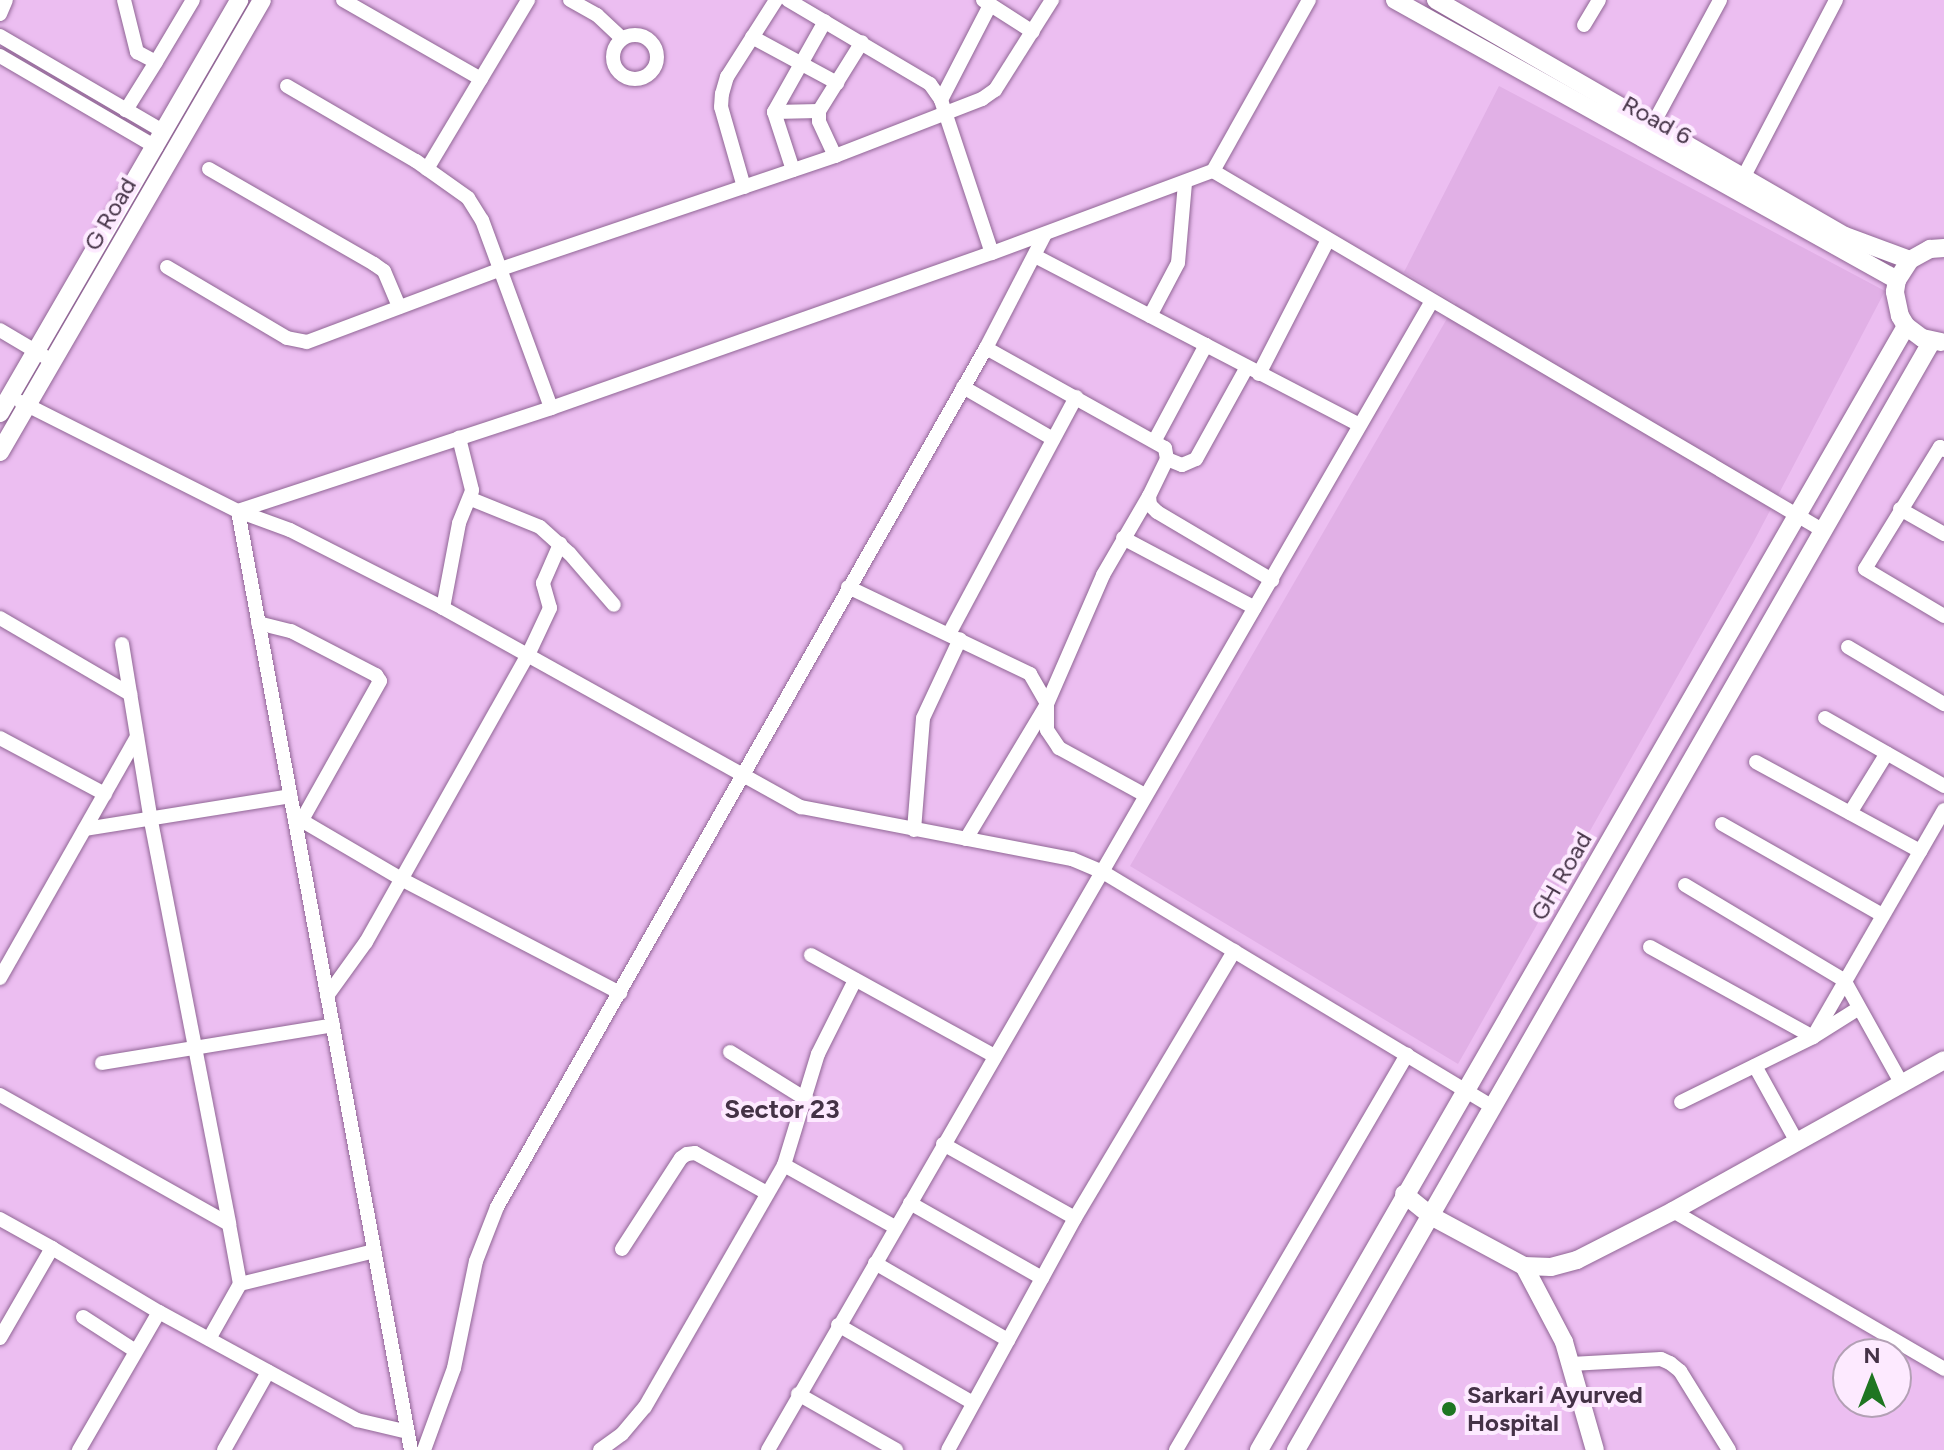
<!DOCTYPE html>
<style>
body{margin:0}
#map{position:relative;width:1944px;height:1450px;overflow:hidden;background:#ecbef1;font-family:Figtree,sans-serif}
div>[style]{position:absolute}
.built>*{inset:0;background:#e1b0e6}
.roads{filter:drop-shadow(0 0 2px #906695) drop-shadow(0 0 2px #906695)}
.street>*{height:14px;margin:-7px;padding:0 7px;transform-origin:7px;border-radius:7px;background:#fff}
.street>.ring{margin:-7px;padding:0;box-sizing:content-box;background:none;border:14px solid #fff;border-radius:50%}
.secondary>*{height:18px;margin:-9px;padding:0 9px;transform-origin:9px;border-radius:9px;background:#fff}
.dots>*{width:22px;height:22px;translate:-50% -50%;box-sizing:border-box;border:4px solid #fdeaff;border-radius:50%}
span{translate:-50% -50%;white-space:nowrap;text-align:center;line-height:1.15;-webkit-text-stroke:8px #fdeaff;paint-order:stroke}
.street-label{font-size:24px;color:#443246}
.poi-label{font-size:24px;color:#443246;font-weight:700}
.left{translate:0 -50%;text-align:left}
.neighbourhood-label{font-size:26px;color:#443246;font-weight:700}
.north{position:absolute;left:1832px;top:1338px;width:80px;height:80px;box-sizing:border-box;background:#fdeaff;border:2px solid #b3a0b5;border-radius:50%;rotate:0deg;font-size:22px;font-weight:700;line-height:32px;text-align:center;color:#443246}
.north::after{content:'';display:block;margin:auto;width:28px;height:36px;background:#1e7521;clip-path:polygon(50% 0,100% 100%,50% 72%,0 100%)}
</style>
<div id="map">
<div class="built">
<div style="clip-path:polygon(1499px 86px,1885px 291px,1753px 543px,1458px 1064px,1130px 866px,1456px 303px,1404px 272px)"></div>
</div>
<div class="roads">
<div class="street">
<div style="left:124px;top:0;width:54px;rotate:76deg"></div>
<div style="left:137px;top:52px;width:21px;rotate:28deg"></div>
<div style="left:156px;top:62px;width:57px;rotate:122deg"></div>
<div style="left:343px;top:0;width:159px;rotate:29.8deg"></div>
<div style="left:570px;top:0;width:31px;rotate:29deg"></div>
<div style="left:597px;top:15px;width:33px;rotate:43deg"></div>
<div style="left:788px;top:0;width:165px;rotate:30.6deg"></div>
<div style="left:930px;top:84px;width:19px;rotate:55deg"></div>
<div style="left:941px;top:100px;width:161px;rotate:71.6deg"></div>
<div style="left:983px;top:0;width:59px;rotate:32.6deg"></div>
<div style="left:1309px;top:0;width:196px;rotate:119.3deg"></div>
<div style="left:1213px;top:171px;width:709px;rotate:30.51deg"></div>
<div style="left:0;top:14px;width:15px;rotate:-67deg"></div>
<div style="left:1584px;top:25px;width:29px;rotate:-59deg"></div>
<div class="ring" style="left:613px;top:35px;width:30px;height:30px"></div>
<div style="left:0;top:36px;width:190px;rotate:30.3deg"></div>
<div style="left:752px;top:37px;width:97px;rotate:28.4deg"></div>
<div style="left:0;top:56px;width:181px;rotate:30.3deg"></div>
<div style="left:156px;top:62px;width:72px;rotate:-59.2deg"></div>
<div style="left:287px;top:86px;width:149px;rotate:30.2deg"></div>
<div style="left:416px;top:161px;width:64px;rotate:35.4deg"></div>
<div style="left:468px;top:198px;width:26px;rotate:58deg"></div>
<div style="left:482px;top:220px;width:200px;rotate:69.8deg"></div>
<div style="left:941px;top:100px;width:107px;rotate:-62.7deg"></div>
<div style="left:774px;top:112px;width:45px;rotate:-1.3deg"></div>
<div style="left:1652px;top:126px;width:143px;rotate:-61.6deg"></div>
<div style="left:835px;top:156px;width:38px;rotate:-115deg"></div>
<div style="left:819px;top:121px;width:10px;rotate:-90deg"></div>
<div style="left:819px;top:111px;width:81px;rotate:-58.1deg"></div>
<div style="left:209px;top:169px;width:190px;rotate:29.9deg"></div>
<div style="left:374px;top:264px;width:12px;rotate:35deg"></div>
<div style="left:384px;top:271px;width:39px;rotate:67deg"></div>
<div style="left:427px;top:169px;width:197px;rotate:-59.1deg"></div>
<div style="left:793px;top:170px;width:61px;rotate:-108.1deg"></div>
<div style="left:774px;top:112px;width:104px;rotate:-60.7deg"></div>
<div style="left:1743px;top:178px;width:201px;rotate:-62.4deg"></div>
<div style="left:744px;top:187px;width:83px;rotate:-106deg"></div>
<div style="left:721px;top:107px;width:13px;rotate:-86deg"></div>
<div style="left:722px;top:94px;width:18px;rotate:-74deg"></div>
<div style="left:727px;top:77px;width:91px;rotate:-57.5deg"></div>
<div style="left:1035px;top:256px;width:366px;rotate:27.5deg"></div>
<div style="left:167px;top:267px;width:139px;rotate:30.6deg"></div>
<div style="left:287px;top:338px;width:20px;rotate:11deg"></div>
<div style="left:307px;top:342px;width:207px;rotate:-20.6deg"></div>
<div style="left:501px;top:269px;width:353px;rotate:-18.7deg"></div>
<div style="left:835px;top:156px;width:158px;rotate:-21.2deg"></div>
<div style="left:982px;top:99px;width:16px;rotate:-35deg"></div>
<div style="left:995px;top:90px;width:107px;rotate:-57.7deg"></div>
<div style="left:1150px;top:316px;width:60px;rotate:-62.2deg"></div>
<div style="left:1178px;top:263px;width:80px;rotate:-85deg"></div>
<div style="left:0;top:330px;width:61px;rotate:30.8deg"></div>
<div style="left:986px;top:348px;width:205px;rotate:29.2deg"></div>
<div style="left:1165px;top:448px;width:11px;rotate:80deg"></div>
<div style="left:1167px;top:459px;width:41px;rotate:115.9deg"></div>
<div style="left:1149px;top:496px;width:9px;rotate:84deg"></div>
<div style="left:1150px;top:505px;width:10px;rotate:45deg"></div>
<div style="left:1157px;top:512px;width:134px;rotate:30.6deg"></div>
<div style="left:1259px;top:374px;width:151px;rotate:-62.8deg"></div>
<div style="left:963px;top:387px;width:104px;rotate:30deg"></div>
<div style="left:21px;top:402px;width:243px;rotate:26.7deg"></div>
<div style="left:238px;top:511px;width:55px;rotate:20.1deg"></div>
<div style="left:290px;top:530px;width:172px;rotate:27deg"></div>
<div style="left:443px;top:608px;width:410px;rotate:29.1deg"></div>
<div style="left:801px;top:807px;width:276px;rotate:10.9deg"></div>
<div style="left:1072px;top:859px;width:34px;rotate:23deg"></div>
<div style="left:1103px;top:872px;width:453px;rotate:31.1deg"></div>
<div style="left:1155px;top:440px;width:108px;rotate:-61.8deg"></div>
<div style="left:1944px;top:450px;width:5px;rotate:-143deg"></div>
<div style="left:1940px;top:447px;width:143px;rotate:121.6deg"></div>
<div style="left:1865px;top:569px;width:92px;rotate:30.7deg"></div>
<div style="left:1167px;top:459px;width:16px;rotate:22deg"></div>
<div style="left:1182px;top:465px;width:15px;rotate:-23deg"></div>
<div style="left:1196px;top:459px;width:105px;rotate:-61deg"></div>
<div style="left:471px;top:499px;width:74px;rotate:22.1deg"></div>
<div style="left:540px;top:527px;width:40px;rotate:42deg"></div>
<div style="left:570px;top:554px;width:67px;rotate:49.2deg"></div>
<div style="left:1900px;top:509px;width:51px;rotate:29.6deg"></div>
<div style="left:1123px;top:538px;width:149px;rotate:27.9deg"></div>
<div style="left:848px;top:587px;width:202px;rotate:25.5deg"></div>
<div style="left:1030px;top:674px;width:34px;rotate:60deg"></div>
<div style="left:1047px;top:704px;width:26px;rotate:90deg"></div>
<div style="left:1047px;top:730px;width:22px;rotate:56deg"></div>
<div style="left:1059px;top:748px;width:98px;rotate:28.7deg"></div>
<div style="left:443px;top:608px;width:86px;rotate:-79.3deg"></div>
<div style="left:459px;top:523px;width:35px;rotate:-68deg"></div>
<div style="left:472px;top:490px;width:54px;rotate:-104deg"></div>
<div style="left:0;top:618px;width:151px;rotate:30.3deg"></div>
<div style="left:258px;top:623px;width:34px;rotate:14deg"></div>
<div style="left:291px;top:631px;width:96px;rotate:27.4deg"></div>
<div style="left:376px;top:675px;width:7px;rotate:56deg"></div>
<div style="left:380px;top:681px;width:157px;rotate:119.3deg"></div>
<div style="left:949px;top:634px;width:269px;rotate:-61.8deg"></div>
<div style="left:122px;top:644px;width:179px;rotate:80.7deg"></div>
<div style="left:151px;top:821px;width:410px;rotate:79deg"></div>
<div style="left:1848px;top:647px;width:112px;rotate:30.7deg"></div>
<div style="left:1825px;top:718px;width:137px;rotate:29.7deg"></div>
<div style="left:0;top:738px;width:119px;rotate:28.1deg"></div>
<div style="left:1756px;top:762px;width:187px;rotate:28.5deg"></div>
<div style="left:1850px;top:813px;width:70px;rotate:-58.3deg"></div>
<div style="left:294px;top:816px;width:126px;rotate:30.4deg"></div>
<div style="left:403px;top:880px;width:245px;rotate:27.5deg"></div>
<div style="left:1722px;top:824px;width:184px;rotate:29.6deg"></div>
<div style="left:85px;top:829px;width:208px;rotate:-9.1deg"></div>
<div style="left:914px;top:830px;width:112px;rotate:-85.4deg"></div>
<div style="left:923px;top:718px;width:87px;rotate:-64.9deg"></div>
<div style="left:966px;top:839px;width:157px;rotate:-59deg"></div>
<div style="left:1047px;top:704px;width:141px;rotate:-66.5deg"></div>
<div style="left:1103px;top:575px;width:91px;rotate:-59.8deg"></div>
<div style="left:1685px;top:885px;width:185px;rotate:30.9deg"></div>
<div style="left:1844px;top:980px;width:119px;rotate:60.9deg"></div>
<div style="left:1650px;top:947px;width:186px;rotate:28.9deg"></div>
<div style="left:1813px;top:1037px;width:54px;rotate:-32.2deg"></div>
<div style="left:811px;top:955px;width:210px;rotate:28.8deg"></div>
<div style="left:0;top:978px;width:277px;rotate:-60.4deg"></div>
<div style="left:327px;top:996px;width:67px;rotate:-54.2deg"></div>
<div style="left:366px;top:942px;width:330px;rotate:-60.6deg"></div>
<div style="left:528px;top:655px;width:52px;rotate:-64.9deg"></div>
<div style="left:550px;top:608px;width:26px;rotate:-106deg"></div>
<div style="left:543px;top:583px;width:43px;rotate:-66.4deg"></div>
<div style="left:730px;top:1052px;width:91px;rotate:31.9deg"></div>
<div style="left:102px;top:1063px;width:234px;rotate:-9.3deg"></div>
<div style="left:1755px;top:1066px;width:87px;rotate:61.1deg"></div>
<div style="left:0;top:1095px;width:263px;rotate:29.4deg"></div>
<div style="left:229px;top:1224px;width:61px;rotate:79.6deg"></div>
<div style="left:240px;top:1284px;width:63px;rotate:119.4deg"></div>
<div style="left:1681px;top:1102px;width:147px;rotate:-26.2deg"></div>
<div style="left:1813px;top:1037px;width:262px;rotate:-60deg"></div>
<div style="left:943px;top:1144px;width:151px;rotate:29.3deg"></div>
<div style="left:1075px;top:1218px;width:264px;rotate:118.7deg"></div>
<div style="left:784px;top:1165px;width:127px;rotate:29.2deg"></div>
<div style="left:910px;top:1203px;width:152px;rotate:29.6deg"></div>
<div style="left:1673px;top:1211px;width:314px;rotate:30.2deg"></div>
<div style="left:1075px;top:1218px;width:311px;rotate:-59.2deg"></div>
<div style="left:0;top:1219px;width:60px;rotate:29.1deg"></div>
<div style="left:52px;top:1248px;width:104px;rotate:120deg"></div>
<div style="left:52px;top:1248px;width:125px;rotate:30.9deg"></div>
<div style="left:159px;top:1312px;width:160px;rotate:120.1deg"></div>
<div style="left:622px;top:1249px;width:108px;rotate:-57deg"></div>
<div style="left:681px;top:1158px;width:7px;rotate:-34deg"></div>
<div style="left:687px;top:1154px;width:8px;rotate:-7deg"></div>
<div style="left:695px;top:1153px;width:82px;rotate:29.1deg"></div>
<div style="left:875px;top:1263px;width:154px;rotate:30.1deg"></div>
<div style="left:240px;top:1284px;width:138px;rotate:-13.8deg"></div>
<div style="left:159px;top:1312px;width:226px;rotate:28.6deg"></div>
<div style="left:357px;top:1420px;width:52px;rotate:13.2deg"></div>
<div style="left:83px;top:1317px;width:61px;rotate:32.9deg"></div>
<div style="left:838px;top:1325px;width:156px;rotate:30deg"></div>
<div style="left:1571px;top:1364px;width:90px;rotate:-3.2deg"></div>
<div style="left:1661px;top:1359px;width:10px;rotate:24deg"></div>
<div style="left:1670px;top:1363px;width:13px;rotate:39deg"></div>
<div style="left:1680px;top:1371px;width:93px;rotate:58.2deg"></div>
<div style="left:798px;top:1394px;width:113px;rotate:29.7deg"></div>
<div style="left:224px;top:1450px;width:90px;rotate:-60.6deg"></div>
<div style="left:411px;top:1450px;width:955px;rotate:-100.44deg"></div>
<div style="left:238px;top:511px;width:330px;rotate:-18.2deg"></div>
<div style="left:551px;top:408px;width:467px;rotate:-19.4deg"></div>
<div style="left:992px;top:253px;width:236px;rotate:-20.4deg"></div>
<div style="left:424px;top:1450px;width:87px;rotate:-69.9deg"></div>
<div style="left:454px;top:1368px;width:109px;rotate:-78.4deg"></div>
<div style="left:476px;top:1261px;width:58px;rotate:-68.7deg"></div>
<div style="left:497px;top:1207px;width:988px;rotate:-60.35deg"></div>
<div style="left:986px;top:348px;width:128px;rotate:-62.6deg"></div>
<div style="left:600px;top:1450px;width:27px;rotate:-36deg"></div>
<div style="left:622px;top:1434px;width:35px;rotate:-50deg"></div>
<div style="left:645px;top:1407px;width:279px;rotate:-60.1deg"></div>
<div style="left:784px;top:1165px;width:116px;rotate:-73deg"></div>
<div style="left:818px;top:1054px;width:83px;rotate:-63.4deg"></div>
<div style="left:768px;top:1450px;width:1327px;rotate:-59.98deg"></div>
<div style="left:1176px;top:1450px;width:458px;rotate:-59.7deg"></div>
</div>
<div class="secondary">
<div style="left:1395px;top:0;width:575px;rotate:29.15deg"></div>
<div style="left:1436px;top:0;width:472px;rotate:30deg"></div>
<div style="left:1845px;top:236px;width:69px;rotate:20.3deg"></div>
<div style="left:1941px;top:342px;width:19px;rotate:-168deg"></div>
<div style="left:1922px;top:338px;width:20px;rotate:-143deg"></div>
<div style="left:1906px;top:326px;width:12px;rotate:-121deg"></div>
<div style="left:1900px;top:316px;width:25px;rotate:-102deg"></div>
<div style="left:1895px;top:292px;width:12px;rotate:-81deg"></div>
<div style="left:1897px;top:280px;width:24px;rotate:-57deg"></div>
<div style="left:1910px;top:260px;width:23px;rotate:-29deg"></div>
<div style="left:1930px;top:249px;width:14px;rotate:-4deg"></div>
<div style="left:0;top:413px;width:477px;rotate:-59.9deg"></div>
<div style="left:0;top:452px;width:522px;rotate:-59.9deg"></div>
<div style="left:1404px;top:1194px;width:35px;rotate:39deg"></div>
<div style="left:1431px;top:1216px;width:106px;rotate:28.3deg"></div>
<div style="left:1524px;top:1266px;width:27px;rotate:2deg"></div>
<div style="left:1551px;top:1267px;width:27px;rotate:-15deg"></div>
<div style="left:1577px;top:1260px;width:108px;rotate:-27deg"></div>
<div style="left:1673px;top:1211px;width:310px;rotate:-29.1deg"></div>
<div style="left:1524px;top:1266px;width:86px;rotate:62.2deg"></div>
<div style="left:1564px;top:1342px;width:112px;rotate:74deg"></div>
<div style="left:1259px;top:1450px;width:1297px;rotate:-60.07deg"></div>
<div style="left:1296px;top:1450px;width:1278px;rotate:-60.17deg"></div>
</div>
</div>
<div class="dots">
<div style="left:1449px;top:1409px;background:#1e7521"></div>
</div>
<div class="street-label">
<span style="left:1657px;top:120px;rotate:29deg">Road 6</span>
<span style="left:110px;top:214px;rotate:-60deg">G Road</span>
<span style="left:1561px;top:876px;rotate:-60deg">GH Road</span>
</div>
<div class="poi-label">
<span class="left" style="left:1467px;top:1409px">Sarkari Ayurved<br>Hospital</span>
</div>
<div class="neighbourhood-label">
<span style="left:782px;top:1110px">Sector 23</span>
</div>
<div class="north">N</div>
</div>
